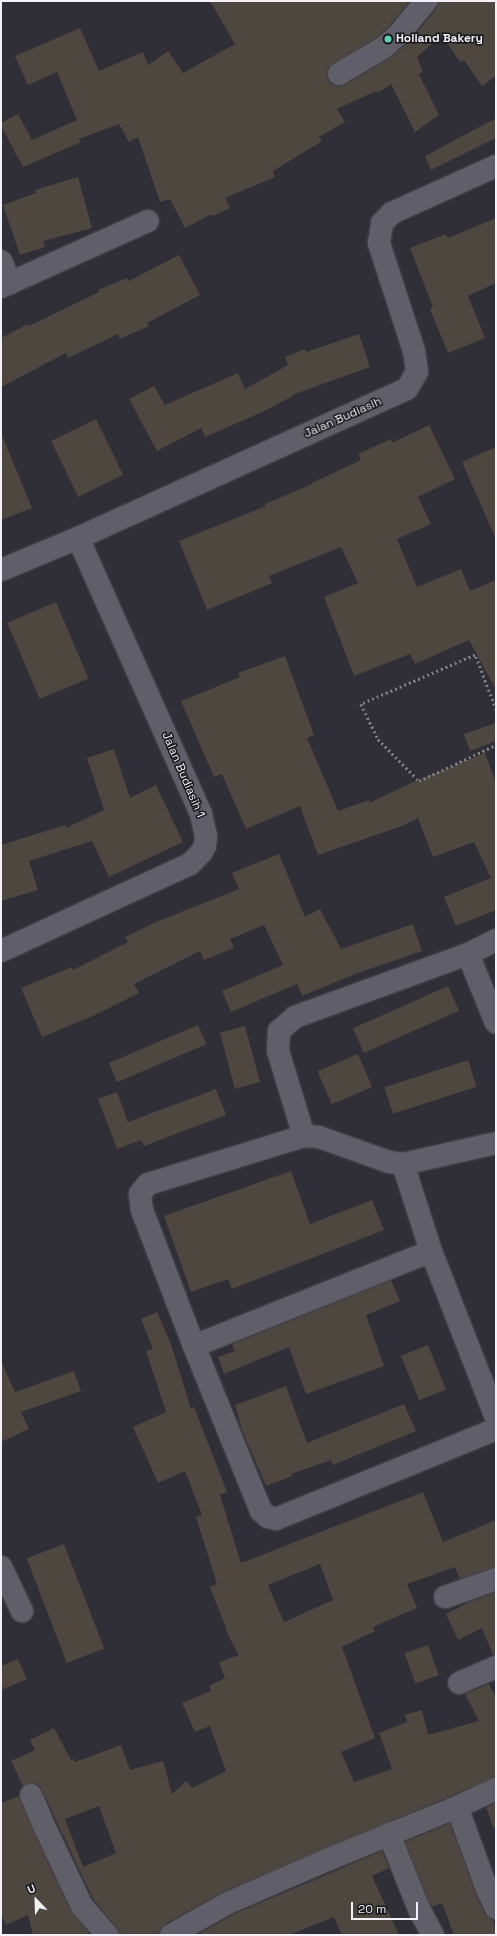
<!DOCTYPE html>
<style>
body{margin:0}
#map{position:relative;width:497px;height:1936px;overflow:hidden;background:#302e36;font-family:"Space Grotesk",sans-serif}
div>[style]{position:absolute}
.building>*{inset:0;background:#4d473f;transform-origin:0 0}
.path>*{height:2.5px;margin-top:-1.25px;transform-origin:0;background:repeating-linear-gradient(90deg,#807f86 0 2px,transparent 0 5px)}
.roads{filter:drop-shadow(0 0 1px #4c4b52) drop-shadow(0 0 1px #4c4b52)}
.minor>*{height:22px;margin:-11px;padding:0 11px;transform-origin:11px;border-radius:11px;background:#605e68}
.dots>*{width:11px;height:11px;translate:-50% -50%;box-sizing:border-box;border:2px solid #18171b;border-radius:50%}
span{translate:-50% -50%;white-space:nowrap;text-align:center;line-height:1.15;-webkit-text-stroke:3px #18171b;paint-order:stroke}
.poi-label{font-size:12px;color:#f2f1f7;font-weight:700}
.left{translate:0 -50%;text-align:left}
.street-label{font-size:12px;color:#f2f1f7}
.frame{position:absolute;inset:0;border:2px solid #f2f1f7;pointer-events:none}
.north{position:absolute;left:16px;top:1880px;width:40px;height:40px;-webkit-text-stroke:3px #18171b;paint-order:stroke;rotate:337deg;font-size:11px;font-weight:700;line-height:16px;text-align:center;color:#f2f1f7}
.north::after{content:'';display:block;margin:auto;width:14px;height:18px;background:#f2f1f7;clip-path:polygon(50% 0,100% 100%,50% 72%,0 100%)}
.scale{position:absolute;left:351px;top:1902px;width:67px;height:18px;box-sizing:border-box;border:2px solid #f2f1f7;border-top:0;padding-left:5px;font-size:12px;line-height:14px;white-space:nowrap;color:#f2f1f7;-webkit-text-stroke:3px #18171b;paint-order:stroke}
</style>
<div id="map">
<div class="building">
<div style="clip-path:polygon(210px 1px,410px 1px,390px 25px,376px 38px,328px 68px,327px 74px,328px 80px,333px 85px,339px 86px,345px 85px,391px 57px,409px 42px,436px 9px,438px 1px,496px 1px,496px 76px,482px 86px,464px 60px,460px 62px,442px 35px,417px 57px,423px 72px,419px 74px,439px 115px,415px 132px,391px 84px,378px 93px,376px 91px,337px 109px,345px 122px,319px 137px,322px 141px,273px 171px,275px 177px,225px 198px,230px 208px,213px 216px,212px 214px,185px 228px,170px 199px,160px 202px,138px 137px,129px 142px,119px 124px,79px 139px,81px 142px,23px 167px,1px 126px,1px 123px,18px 114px,32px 140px,77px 120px,57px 72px,28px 85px,15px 56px,80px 28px,99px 71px,143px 52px,148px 65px,168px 51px,183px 73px,235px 44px)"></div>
<div style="clip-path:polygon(496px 118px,496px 138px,431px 170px,425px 156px)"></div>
<div style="clip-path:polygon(78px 177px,92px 228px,43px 241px,45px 247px,20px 255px,3px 205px,36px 193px,35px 190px)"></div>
<div style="clip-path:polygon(496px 218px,496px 283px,468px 296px,485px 338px,448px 353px,430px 309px,433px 307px,410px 248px,446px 234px,448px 238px)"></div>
<div style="clip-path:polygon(179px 255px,200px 295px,147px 323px,149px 326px,120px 339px,118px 334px,68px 358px,66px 353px,1px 387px,1px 338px,28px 324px,29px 326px,99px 292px,98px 290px,127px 278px,129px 281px)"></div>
<div style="clip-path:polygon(359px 334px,370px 367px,292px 395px,293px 396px,262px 412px,205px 437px,201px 428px,157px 451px,129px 399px,154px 386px,165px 405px,238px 373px,245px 389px,288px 365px,285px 357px,305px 349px,306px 352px)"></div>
<div style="left:96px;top:419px;width:62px;height:50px;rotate:64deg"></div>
<div style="clip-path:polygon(429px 425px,455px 479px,418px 497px,431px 524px,397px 539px,417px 587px,461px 569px,470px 591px,496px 580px,496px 690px,469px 640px,415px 664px,410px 654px,354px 676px,324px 597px,358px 583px,341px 547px,269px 576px,272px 583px,207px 610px,179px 541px,266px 506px,265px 504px,312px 484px,312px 483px,361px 460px,358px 454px,391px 439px,392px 443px)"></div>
<div style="clip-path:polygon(1px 433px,32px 508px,1px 520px)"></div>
<div style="clip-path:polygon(496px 447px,496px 539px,462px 462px)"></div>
<div style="left:56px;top:602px;width:83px;height:53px;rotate:67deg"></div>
<div style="clip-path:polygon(285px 656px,314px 735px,307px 738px,338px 811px,369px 800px,369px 803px,411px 783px,485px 753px,496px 783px,496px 910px,456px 926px,444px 897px,491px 878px,474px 842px,433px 857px,418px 818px,402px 826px,318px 855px,300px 806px,246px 829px,222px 774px,214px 777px,181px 701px,240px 677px,238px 673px)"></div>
<div style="clip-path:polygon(496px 723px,496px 741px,470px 751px,464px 734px)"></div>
<div style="clip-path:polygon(114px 749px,130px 798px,156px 785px,183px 842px,109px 877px,92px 841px,29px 861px,38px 890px,1px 901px,1px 845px,65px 825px,66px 828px,104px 810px,87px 758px)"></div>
<div style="clip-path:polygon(279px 854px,305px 917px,320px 909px,341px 949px,413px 924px,422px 951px,358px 973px,302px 996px,297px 984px,231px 1012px,222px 991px,283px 965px,264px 925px,230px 939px,234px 948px,204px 960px,200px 951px,134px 984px,139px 993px,95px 1015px,42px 1037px,21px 988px,72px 967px,73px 970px,128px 942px,125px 937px,156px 922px,239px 889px,232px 873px)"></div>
<div style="left:448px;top:986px;width:27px;height:104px;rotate:66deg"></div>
<div style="left:198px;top:1025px;width:21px;height:97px;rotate:67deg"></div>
<div style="left:245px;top:1026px;width:58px;height:26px;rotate:75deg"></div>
<div style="left:358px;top:1054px;width:36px;height:44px;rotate:67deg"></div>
<div style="left:468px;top:1060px;width:28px;height:88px;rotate:72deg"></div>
<div style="clip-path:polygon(216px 1089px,226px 1115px,144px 1146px,141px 1140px,117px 1149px,98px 1099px,117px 1092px,128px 1122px)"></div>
<div style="clip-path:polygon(291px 1171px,310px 1224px,372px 1200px,384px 1230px,232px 1289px,228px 1279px,191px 1292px,164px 1216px)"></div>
<div style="clip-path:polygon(391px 1280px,400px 1301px,366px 1315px,384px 1366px,306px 1394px,289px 1347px,224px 1374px,218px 1357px,235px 1351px,232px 1344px)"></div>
<div style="clip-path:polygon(evenodd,157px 1312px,171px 1344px,191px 1409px,194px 1407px,227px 1492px,220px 1495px,241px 1563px,423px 1492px,443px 1542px,496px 1520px,496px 1567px,460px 1579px,455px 1567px,407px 1584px,417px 1608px,373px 1627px,375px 1631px,342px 1647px,375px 1738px,341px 1752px,354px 1782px,392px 1769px,379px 1733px,407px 1722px,405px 1715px,422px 1710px,428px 1735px,479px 1721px,465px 1694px,489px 1684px,496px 1697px,496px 1777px,223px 1892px,165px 1924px,160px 1929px,159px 1935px,119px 1935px,116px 1927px,93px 1899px,42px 1790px,39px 1785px,33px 1783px,23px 1786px,11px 1761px,35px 1750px,30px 1740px,54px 1728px,71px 1760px,74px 1759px,75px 1762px,121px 1745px,130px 1770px,163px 1761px,172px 1794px,186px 1781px,192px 1788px,226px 1771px,210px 1726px,195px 1732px,182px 1703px,211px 1691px,209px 1686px,225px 1678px,219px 1662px,239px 1655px,226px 1631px,227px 1631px,210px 1587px,217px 1584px,196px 1517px,202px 1515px,185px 1471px,158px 1483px,133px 1427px,166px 1412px,146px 1351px,153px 1349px,141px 1319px,157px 1312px,320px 1564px,333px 1600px,284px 1622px,268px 1585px,320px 1564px,157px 1312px,99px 1806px,116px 1853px,83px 1867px,65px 1819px,99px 1806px)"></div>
<div style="left:428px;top:1345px;width:48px;height:29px;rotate:68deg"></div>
<div style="clip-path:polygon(1px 1361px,15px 1392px,74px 1371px,81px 1391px,21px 1412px,29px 1429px,1px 1442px)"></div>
<div style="clip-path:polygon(286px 1386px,307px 1443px,404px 1404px,416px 1431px,333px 1465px,331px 1460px,291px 1474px,292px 1476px,266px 1486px,242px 1430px,235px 1405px)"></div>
<div style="left:64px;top:1544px;width:112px;height:40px;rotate:69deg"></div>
<div style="clip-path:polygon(496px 1592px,496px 1655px,493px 1655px,482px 1628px,458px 1640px,446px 1614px,469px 1602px)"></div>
<div style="left:428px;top:1645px;width:32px;height:25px;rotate:70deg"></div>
<div style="clip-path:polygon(18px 1659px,27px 1679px,1px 1690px,1px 1666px)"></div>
<div style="clip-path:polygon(19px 1796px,35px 1835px,71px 1911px,89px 1933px,85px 1935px,33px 1935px,28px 1915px,6px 1925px,1px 1914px,1px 1803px)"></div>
<div style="clip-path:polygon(496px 1803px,496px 1827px,493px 1827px,486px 1807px)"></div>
<div style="clip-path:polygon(450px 1823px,476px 1894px,485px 1914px,493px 1920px,496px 1935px,454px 1935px,442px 1903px,432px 1907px,430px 1904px,405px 1842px)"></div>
<div style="clip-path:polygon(382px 1851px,389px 1868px,372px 1876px,399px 1935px,342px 1935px,334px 1917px,289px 1935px,197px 1935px,234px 1914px)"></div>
</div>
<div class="path">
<div style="left:496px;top:710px;width:59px;rotate:-110.9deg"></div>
<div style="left:475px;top:655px;width:124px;rotate:156.7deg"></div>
<div style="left:361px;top:704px;width:39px;rotate:64deg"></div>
<div style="left:378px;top:739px;width:59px;rotate:45.7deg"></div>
<div style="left:419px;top:781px;width:85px;rotate:-25.1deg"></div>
</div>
<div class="roads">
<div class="minor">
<div style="left:339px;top:74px;width:51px;rotate:-30.6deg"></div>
<div style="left:383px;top:48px;width:21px;rotate:-41deg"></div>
<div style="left:399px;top:34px;width:43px;rotate:-50.7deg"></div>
<div style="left:1px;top:261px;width:24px;rotate:66deg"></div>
<div style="left:1px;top:287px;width:161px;rotate:-24.2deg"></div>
<div style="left:1px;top:570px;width:83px;rotate:-22.6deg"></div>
<div style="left:78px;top:538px;width:361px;rotate:-24.4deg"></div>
<div style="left:407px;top:389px;width:20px;rotate:-60deg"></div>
<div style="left:417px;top:372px;width:21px;rotate:-98deg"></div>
<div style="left:414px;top:351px;width:114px;rotate:-108deg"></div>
<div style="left:379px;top:243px;width:20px;rotate:-81deg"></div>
<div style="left:382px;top:223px;width:14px;rotate:-45deg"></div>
<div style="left:392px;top:213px;width:114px;rotate:-24.3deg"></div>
<div style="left:496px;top:940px;width:31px;rotate:153deg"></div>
<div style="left:468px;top:954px;width:184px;rotate:160deg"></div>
<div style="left:295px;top:1017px;width:21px;rotate:139deg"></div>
<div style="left:279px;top:1031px;width:20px;rotate:93deg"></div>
<div style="left:278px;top:1051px;width:89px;rotate:73deg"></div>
<div style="left:304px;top:1136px;width:15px;rotate:4deg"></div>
<div style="left:319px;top:1137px;width:74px;rotate:19.7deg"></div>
<div style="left:389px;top:1162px;width:14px;rotate:8deg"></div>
<div style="left:403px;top:1164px;width:95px;rotate:-12.7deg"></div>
<div style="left:1px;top:951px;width:208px;rotate:-24.7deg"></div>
<div style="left:190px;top:864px;width:16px;rotate:-45deg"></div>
<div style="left:201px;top:853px;width:8px;rotate:-60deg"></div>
<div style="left:205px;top:846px;width:10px;rotate:-84deg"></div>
<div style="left:206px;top:836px;width:23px;rotate:-103deg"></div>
<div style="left:201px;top:814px;width:302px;rotate:-114deg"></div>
<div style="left:468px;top:954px;width:74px;rotate:67.9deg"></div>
<div style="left:304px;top:1136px;width:163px;rotate:162.9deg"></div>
<div style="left:148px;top:1184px;width:13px;rotate:129deg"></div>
<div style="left:140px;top:1194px;width:16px;rotate:83deg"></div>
<div style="left:142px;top:1210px;width:146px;rotate:69.1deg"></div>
<div style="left:194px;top:1346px;width:178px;rotate:67.9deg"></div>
<div style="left:261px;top:1511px;width:9px;rotate:41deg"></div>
<div style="left:268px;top:1517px;width:8px;rotate:14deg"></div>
<div style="left:276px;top:1519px;width:238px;rotate:-22.2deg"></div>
<div style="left:403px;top:1164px;width:91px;rotate:72.2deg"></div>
<div style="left:431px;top:1251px;width:179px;rotate:68.7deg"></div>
<div style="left:194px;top:1346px;width:255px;rotate:-21.8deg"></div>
<div style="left:1px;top:1567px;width:49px;rotate:64.5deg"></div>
<div style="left:445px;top:1597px;width:54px;rotate:-19.4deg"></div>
<div style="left:459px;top:1683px;width:40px;rotate:-23.4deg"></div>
<div style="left:31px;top:1795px;width:38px;rotate:67deg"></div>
<div style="left:46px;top:1830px;width:84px;rotate:64.7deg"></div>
<div style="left:82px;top:1906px;width:38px;rotate:49deg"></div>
<div style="left:457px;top:1807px;width:87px;rotate:69.9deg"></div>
<div style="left:487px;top:1889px;width:21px;rotate:65deg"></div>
<div style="left:389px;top:1834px;width:81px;rotate:68.2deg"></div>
<div style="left:419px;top:1909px;width:30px;rotate:62deg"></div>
<div style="left:171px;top:1935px;width:65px;rotate:-29.3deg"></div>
<div style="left:228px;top:1903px;width:108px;rotate:-23.5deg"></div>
<div style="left:327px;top:1860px;width:140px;rotate:-22.2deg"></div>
<div style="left:457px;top:1807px;width:43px;rotate:-24.8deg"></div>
</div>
</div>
<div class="dots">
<div style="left:388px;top:39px;background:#5eceb7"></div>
</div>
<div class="poi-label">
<span class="left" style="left:396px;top:39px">Holland Bakery</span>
</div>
<div class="street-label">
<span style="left:343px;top:418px;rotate:-24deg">Jalan Budiasih</span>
<span style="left:183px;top:775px;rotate:67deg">Jalan Budiasih 1</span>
</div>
<div class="frame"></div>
<div class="north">U</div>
<div class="scale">20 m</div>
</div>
